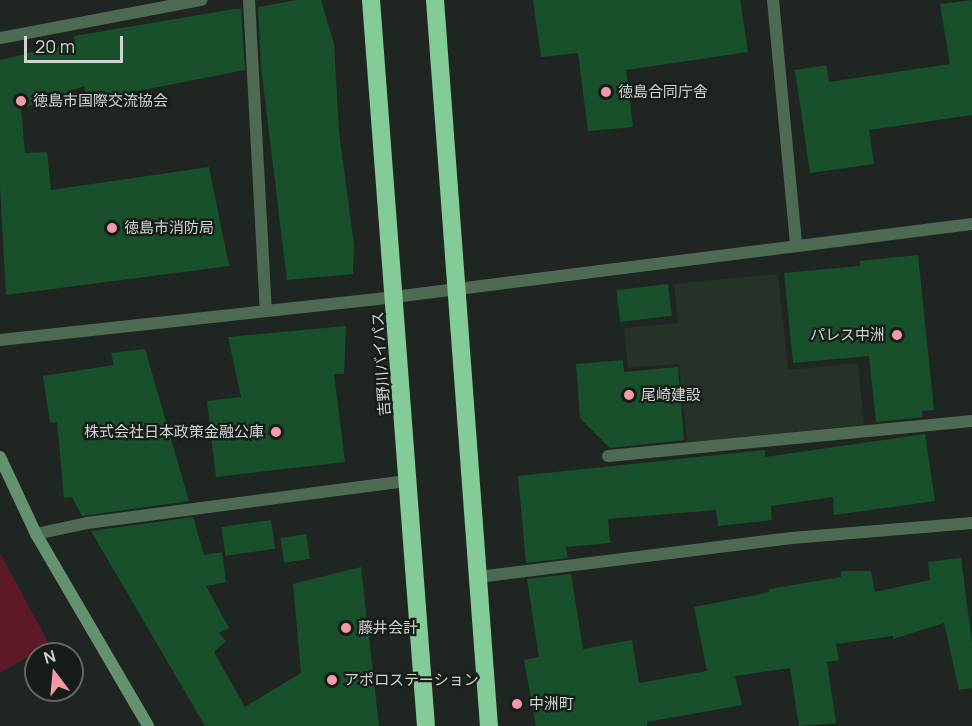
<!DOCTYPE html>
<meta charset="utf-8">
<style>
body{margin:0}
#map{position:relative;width:972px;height:726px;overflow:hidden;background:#1f2621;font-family:Manrope,"Noto Sans JP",sans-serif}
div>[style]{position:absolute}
.built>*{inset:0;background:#263128}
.green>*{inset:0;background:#5e1929}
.building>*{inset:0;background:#18502c;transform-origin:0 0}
.street>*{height:12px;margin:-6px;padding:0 6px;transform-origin:6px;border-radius:6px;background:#4e6a55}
.secondary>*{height:12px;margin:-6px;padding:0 6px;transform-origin:6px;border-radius:6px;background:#649170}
.highway>*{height:18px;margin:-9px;padding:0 9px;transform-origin:9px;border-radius:9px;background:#84cc97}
.dots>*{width:16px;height:16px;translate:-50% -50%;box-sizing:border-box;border:3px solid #161c17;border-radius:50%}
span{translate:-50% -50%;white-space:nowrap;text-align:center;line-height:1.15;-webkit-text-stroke:4.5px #161c17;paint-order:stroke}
.poi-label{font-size:15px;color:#d1d5d2}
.left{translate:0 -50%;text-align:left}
.right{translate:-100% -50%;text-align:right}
.street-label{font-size:15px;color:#d1d5d2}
.north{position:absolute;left:24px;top:642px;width:60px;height:60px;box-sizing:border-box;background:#161c17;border:2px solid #616662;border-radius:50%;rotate:344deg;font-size:16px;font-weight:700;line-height:24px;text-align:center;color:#d1d5d2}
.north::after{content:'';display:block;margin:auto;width:21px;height:27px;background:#f39aa7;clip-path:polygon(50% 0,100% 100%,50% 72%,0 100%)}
.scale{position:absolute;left:24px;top:36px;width:99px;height:27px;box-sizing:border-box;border:3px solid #d1d5d2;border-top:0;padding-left:8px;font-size:18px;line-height:21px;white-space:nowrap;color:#d1d5d2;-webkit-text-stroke:4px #161c17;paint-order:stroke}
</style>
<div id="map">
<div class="built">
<div style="clip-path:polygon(778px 274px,788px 370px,858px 363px,864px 425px,687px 442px,679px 364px,628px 368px,624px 328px,678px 323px,674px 284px)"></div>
</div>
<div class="green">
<div style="clip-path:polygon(0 553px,49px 644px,0 673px)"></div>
</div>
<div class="building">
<div style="clip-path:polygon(297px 0,321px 0,334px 44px,339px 132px,354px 245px,353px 274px,287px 280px,261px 67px,258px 7px)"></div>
<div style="clip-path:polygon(533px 0,740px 0,748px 52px,626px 70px,633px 127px,588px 131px,578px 53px,541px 57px)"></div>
<div style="clip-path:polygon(972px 0,972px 115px,869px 130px,874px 164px,810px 173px,795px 70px,826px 65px,829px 82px,950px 64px,940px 4px)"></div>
<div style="clip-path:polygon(235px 9px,241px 9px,245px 70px,87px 101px,84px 86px,21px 109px,25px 153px,47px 152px,51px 190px,209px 167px,229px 266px,6px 295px,0 187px,0 60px,75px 42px,74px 36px)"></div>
<div style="clip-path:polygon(918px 255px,934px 410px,922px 411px,923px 417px,876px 422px,869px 356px,793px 363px,784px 273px,860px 266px,860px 261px)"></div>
<div style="left:668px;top:284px;width:32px;height:52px;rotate:83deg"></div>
<div style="clip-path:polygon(346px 326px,344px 374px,334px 374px,345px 462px,216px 477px,207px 401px,241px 397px,228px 337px)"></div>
<div style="clip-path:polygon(145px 349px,189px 501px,82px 516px,72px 497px,64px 498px,57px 422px,50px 423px,43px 376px,114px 365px,111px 353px)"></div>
<div style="clip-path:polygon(623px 360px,624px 372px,678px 367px,684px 440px,610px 448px,580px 418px,576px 364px)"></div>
<div style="clip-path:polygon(925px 434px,935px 501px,834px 515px,833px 497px,771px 506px,772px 520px,718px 526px,716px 510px,608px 519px,610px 543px,566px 547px,568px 558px,526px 563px,518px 476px,765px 450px,765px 457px)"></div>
<div style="clip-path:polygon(193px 517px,204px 555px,222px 552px,226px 582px,206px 586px,229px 628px,219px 633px,226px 641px,214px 652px,245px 707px,301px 673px,293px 584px,361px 567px,379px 726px,205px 726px,91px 531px)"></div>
<div style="left:271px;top:520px;width:29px;height:50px;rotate:82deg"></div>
<div style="left:306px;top:534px;width:25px;height:26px;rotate:81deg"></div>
<div style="clip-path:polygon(961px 558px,972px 642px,972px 688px,959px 690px,944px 623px,893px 639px,893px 636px,836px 644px,839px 660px,827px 662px,836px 723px,799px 726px,790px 668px,735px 676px,742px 705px,647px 722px,647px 726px,536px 726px,524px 660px,539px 657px,527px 579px,571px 574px,583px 649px,632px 640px,639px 683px,707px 671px,694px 607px,770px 592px,769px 589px,841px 577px,841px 571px,871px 571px,875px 592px,930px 580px,928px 562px)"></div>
</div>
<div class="street">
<div style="left:249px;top:0;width:311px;rotate:86.9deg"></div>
<div style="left:773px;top:0;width:246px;rotate:84.6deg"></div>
<div style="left:0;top:38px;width:205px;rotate:-10.7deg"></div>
<div style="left:0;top:340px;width:396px;rotate:-6.2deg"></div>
<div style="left:394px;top:297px;width:583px;rotate:-7.2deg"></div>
<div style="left:608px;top:456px;width:366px;rotate:-5.5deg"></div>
<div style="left:36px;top:534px;width:52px;rotate:-12.2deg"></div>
<div style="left:87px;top:523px;width:324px;rotate:-7.5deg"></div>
<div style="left:478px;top:577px;width:316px;rotate:-7.1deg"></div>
<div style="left:792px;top:538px;width:181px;rotate:-4.8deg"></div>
</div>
<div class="secondary">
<div style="left:0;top:457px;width:85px;rotate:64.9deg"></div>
<div style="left:36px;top:534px;width:222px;rotate:59.7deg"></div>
</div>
<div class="highway">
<div style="left:371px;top:0;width:728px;rotate:85.67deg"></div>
<div style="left:435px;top:0;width:728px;rotate:85.75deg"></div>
</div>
<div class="dots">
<div style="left:606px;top:92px;background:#f39aa7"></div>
<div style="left:21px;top:101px;background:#f39aa7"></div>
<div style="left:112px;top:228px;background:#f39aa7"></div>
<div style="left:897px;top:335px;background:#f39aa7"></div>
<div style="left:629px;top:395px;background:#f39aa7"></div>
<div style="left:276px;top:432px;background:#f39aa7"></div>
<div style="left:346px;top:628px;background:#f39aa7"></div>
<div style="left:332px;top:680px;background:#f39aa7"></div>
<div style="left:517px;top:704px;background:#f39aa7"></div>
</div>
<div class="poi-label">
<span class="left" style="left:618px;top:92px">徳島合同庁舎</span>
<span class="left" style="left:33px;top:101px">徳島市国際交流協会</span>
<span class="left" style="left:124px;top:228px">徳島市消防局</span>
<span class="right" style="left:885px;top:335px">パレス中洲</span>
<span class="left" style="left:641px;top:395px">尾崎建設</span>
<span class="right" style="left:264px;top:432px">株式会社日本政策金融公庫</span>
<span class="left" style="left:358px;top:628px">藤井会計</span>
<span class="left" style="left:344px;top:680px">アポロステーション</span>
<span class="left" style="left:529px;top:704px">中洲町</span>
</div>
<div class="street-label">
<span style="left:381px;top:364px;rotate:-94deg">吉野川バイパス</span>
</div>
<div class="north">N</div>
<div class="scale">20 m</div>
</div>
